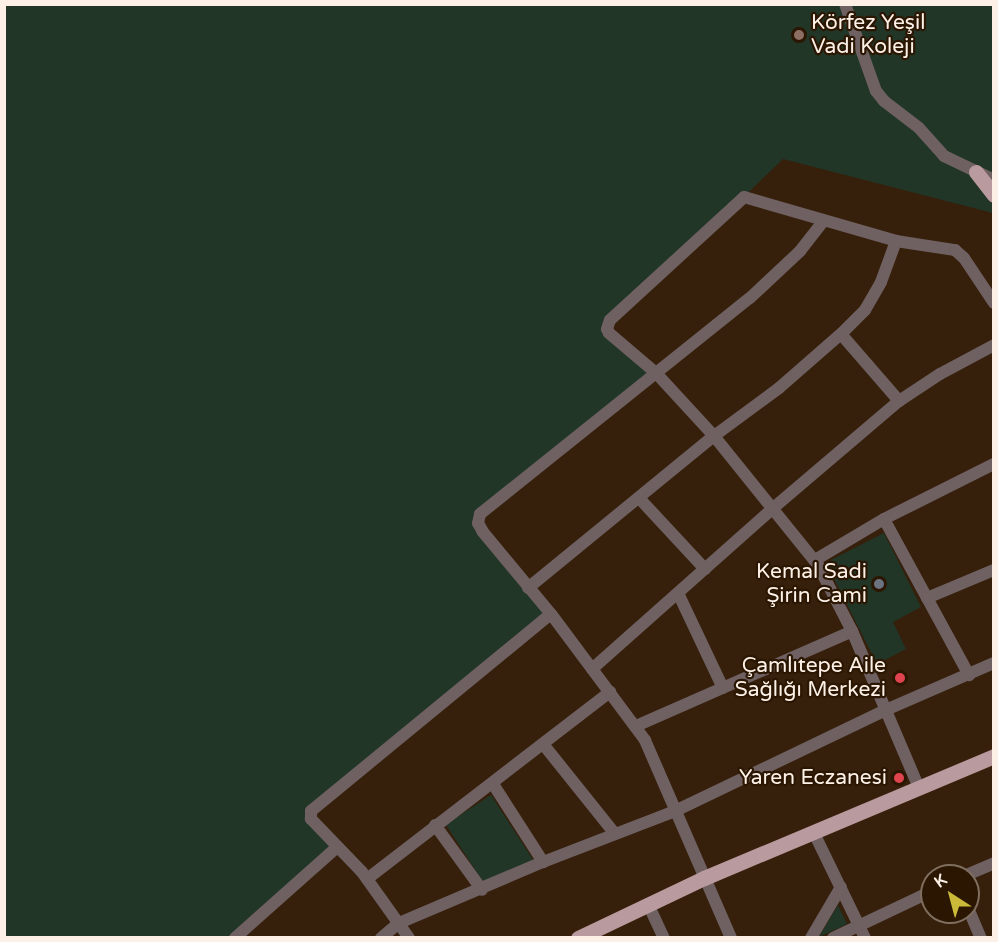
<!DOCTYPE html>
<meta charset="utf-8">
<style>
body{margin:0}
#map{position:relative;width:998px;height:942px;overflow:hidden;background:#36200b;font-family:"Varela Round",sans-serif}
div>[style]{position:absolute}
.green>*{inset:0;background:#213627;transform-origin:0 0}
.minor>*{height:12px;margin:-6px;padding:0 6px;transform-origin:6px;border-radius:6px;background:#6f6062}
.major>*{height:15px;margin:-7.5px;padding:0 7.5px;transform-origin:7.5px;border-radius:7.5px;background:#b99a9e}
.dots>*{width:16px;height:16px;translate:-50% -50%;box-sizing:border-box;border:3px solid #2b1602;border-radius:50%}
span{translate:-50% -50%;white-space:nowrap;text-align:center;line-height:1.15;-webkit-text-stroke:4.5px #2b1602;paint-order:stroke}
.poi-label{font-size:21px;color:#fdf1e7}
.left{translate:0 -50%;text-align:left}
.right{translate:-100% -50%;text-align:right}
.frame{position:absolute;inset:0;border:6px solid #fdf1e7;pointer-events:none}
.north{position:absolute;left:920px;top:864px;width:60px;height:60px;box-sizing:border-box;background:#2b1602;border:2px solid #7f6e5e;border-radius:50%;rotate:324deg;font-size:16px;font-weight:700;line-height:24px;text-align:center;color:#fdf1e7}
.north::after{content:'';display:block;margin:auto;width:21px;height:27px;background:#cbba39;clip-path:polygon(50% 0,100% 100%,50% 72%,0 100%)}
</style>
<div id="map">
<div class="green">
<div style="clip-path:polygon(5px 5px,993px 5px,993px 213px,783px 159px,607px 329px,656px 373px,478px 523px,551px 614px,311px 811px,336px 848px,235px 937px,5px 938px)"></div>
<div style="clip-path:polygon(884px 533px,921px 607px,893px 622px,906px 649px,877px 664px,828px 567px,831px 560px)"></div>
<div style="left:491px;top:795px;width:79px;height:54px;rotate:57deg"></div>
<div style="clip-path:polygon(838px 905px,847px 924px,819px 937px)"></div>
</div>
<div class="minor">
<div style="left:845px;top:4px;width:92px;rotate:70.4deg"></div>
<div style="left:876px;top:91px;width:13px;rotate:51deg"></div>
<div style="left:884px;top:101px;width:44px;rotate:37.6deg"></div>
<div style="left:919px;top:128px;width:38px;rotate:48deg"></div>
<div style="left:944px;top:156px;width:55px;rotate:25.6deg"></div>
<div style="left:841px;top:334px;width:89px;rotate:49.1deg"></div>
<div style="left:639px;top:498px;width:97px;rotate:47.1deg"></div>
<div style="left:884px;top:519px;width:178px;rotate:61.4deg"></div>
<div style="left:815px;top:560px;width:80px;rotate:-30.7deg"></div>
<div style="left:884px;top:519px;width:123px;rotate:-26.6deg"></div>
<div style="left:528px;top:588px;width:240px;rotate:-39.3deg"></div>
<div style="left:714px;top:436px;width:81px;rotate:-36.4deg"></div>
<div style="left:779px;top:388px;width:82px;rotate:-41.1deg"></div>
<div style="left:841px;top:334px;width:34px;rotate:-45deg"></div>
<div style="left:865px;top:310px;width:32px;rotate:-60deg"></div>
<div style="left:881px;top:282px;width:44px;rotate:-69.9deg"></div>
<div style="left:678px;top:593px;width:105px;rotate:64.7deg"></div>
<div style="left:927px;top:598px;width:73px;rotate:-22.7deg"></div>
<div style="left:592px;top:669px;width:241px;rotate:-41.6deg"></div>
<div style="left:772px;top:509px;width:167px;rotate:-40.4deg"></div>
<div style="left:899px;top:401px;width:49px;rotate:-33.4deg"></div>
<div style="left:940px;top:374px;width:61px;rotate:-28.2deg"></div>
<div style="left:636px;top:726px;width:236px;rotate:-23.7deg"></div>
<div style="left:543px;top:744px;width:115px;rotate:51.3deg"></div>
<div style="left:493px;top:784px;width:93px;rotate:57.3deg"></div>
<div style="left:919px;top:788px;width:171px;rotate:-113.1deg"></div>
<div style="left:852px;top:631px;width:74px;rotate:-117.3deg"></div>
<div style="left:818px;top:565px;width:166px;rotate:-128.9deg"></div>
<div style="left:714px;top:436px;width:86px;rotate:-132.6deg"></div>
<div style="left:656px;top:373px;width:62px;rotate:-139.6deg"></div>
<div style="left:609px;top:333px;width:4px;rotate:-117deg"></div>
<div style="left:607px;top:329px;width:9px;rotate:-72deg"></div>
<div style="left:610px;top:320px;width:182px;rotate:-42.5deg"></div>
<div style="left:744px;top:197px;width:158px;rotate:16.1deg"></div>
<div style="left:896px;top:241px;width:60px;rotate:8.7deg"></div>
<div style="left:955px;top:250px;width:12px;rotate:42deg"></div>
<div style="left:964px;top:258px;width:54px;rotate:56.3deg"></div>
<div style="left:435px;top:825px;width:80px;rotate:54.1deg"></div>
<div style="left:814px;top:833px;width:117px;rotate:64.1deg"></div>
<div style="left:964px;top:876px;width:33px;rotate:-23deg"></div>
<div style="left:367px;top:879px;width:307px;rotate:-37.6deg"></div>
<div style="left:648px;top:904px;width:38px;rotate:65deg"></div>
<div style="left:968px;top:908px;width:33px;rotate:67deg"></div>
<div style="left:235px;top:938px;width:135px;rotate:-41.7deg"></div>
<div style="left:381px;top:938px;width:23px;rotate:-40deg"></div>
<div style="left:399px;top:923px;width:156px;rotate:-23deg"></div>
<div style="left:543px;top:862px;width:142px;rotate:-21.1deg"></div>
<div style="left:675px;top:811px;width:236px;rotate:-25.6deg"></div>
<div style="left:888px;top:709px;width:116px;rotate:-23.5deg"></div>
<div style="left:409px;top:938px;width:81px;rotate:-125.5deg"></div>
<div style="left:362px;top:872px;width:74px;rotate:-133.9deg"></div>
<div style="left:311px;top:819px;width:8px;rotate:-90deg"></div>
<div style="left:311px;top:811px;width:310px;rotate:-39.4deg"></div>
<div style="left:731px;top:938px;width:216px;rotate:-113.5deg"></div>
<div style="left:645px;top:740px;width:157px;rotate:-126.7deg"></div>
<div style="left:551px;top:614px;width:107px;rotate:-129.7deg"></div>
<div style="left:483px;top:532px;width:10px;rotate:-119deg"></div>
<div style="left:478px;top:523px;width:9px;rotate:-77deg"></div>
<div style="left:480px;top:514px;width:346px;rotate:-38.7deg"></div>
<div style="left:750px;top:298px;width:69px;rotate:-43.2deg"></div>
<div style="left:800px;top:251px;width:37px;rotate:-52deg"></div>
<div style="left:811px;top:938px;width:59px;rotate:-59.5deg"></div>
<div style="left:833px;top:938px;width:110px;rotate:-25.4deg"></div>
</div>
<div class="major">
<div style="left:976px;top:172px;width:29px;rotate:52deg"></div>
<div style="left:578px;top:938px;width:140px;rotate:-25.5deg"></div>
<div style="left:704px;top:878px;width:315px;rotate:-22.8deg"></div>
</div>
<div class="dots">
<div style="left:799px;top:35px;background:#8d6e63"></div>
<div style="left:879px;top:584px;background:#6b7280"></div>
<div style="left:900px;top:678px;background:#e0444e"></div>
<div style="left:899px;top:778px;background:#e0444e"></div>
</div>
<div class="poi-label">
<span class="left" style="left:811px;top:35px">Körfez Yeşil<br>Vadi Koleji</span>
<span class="right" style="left:867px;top:584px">Kemal Sadi<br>Şirin Cami</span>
<span class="right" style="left:886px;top:678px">Çamlıtepe Aile<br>Sağlığı Merkezi</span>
<span class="right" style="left:887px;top:778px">Yaren Eczanesi</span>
</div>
<div class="frame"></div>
<div class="north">K</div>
</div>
